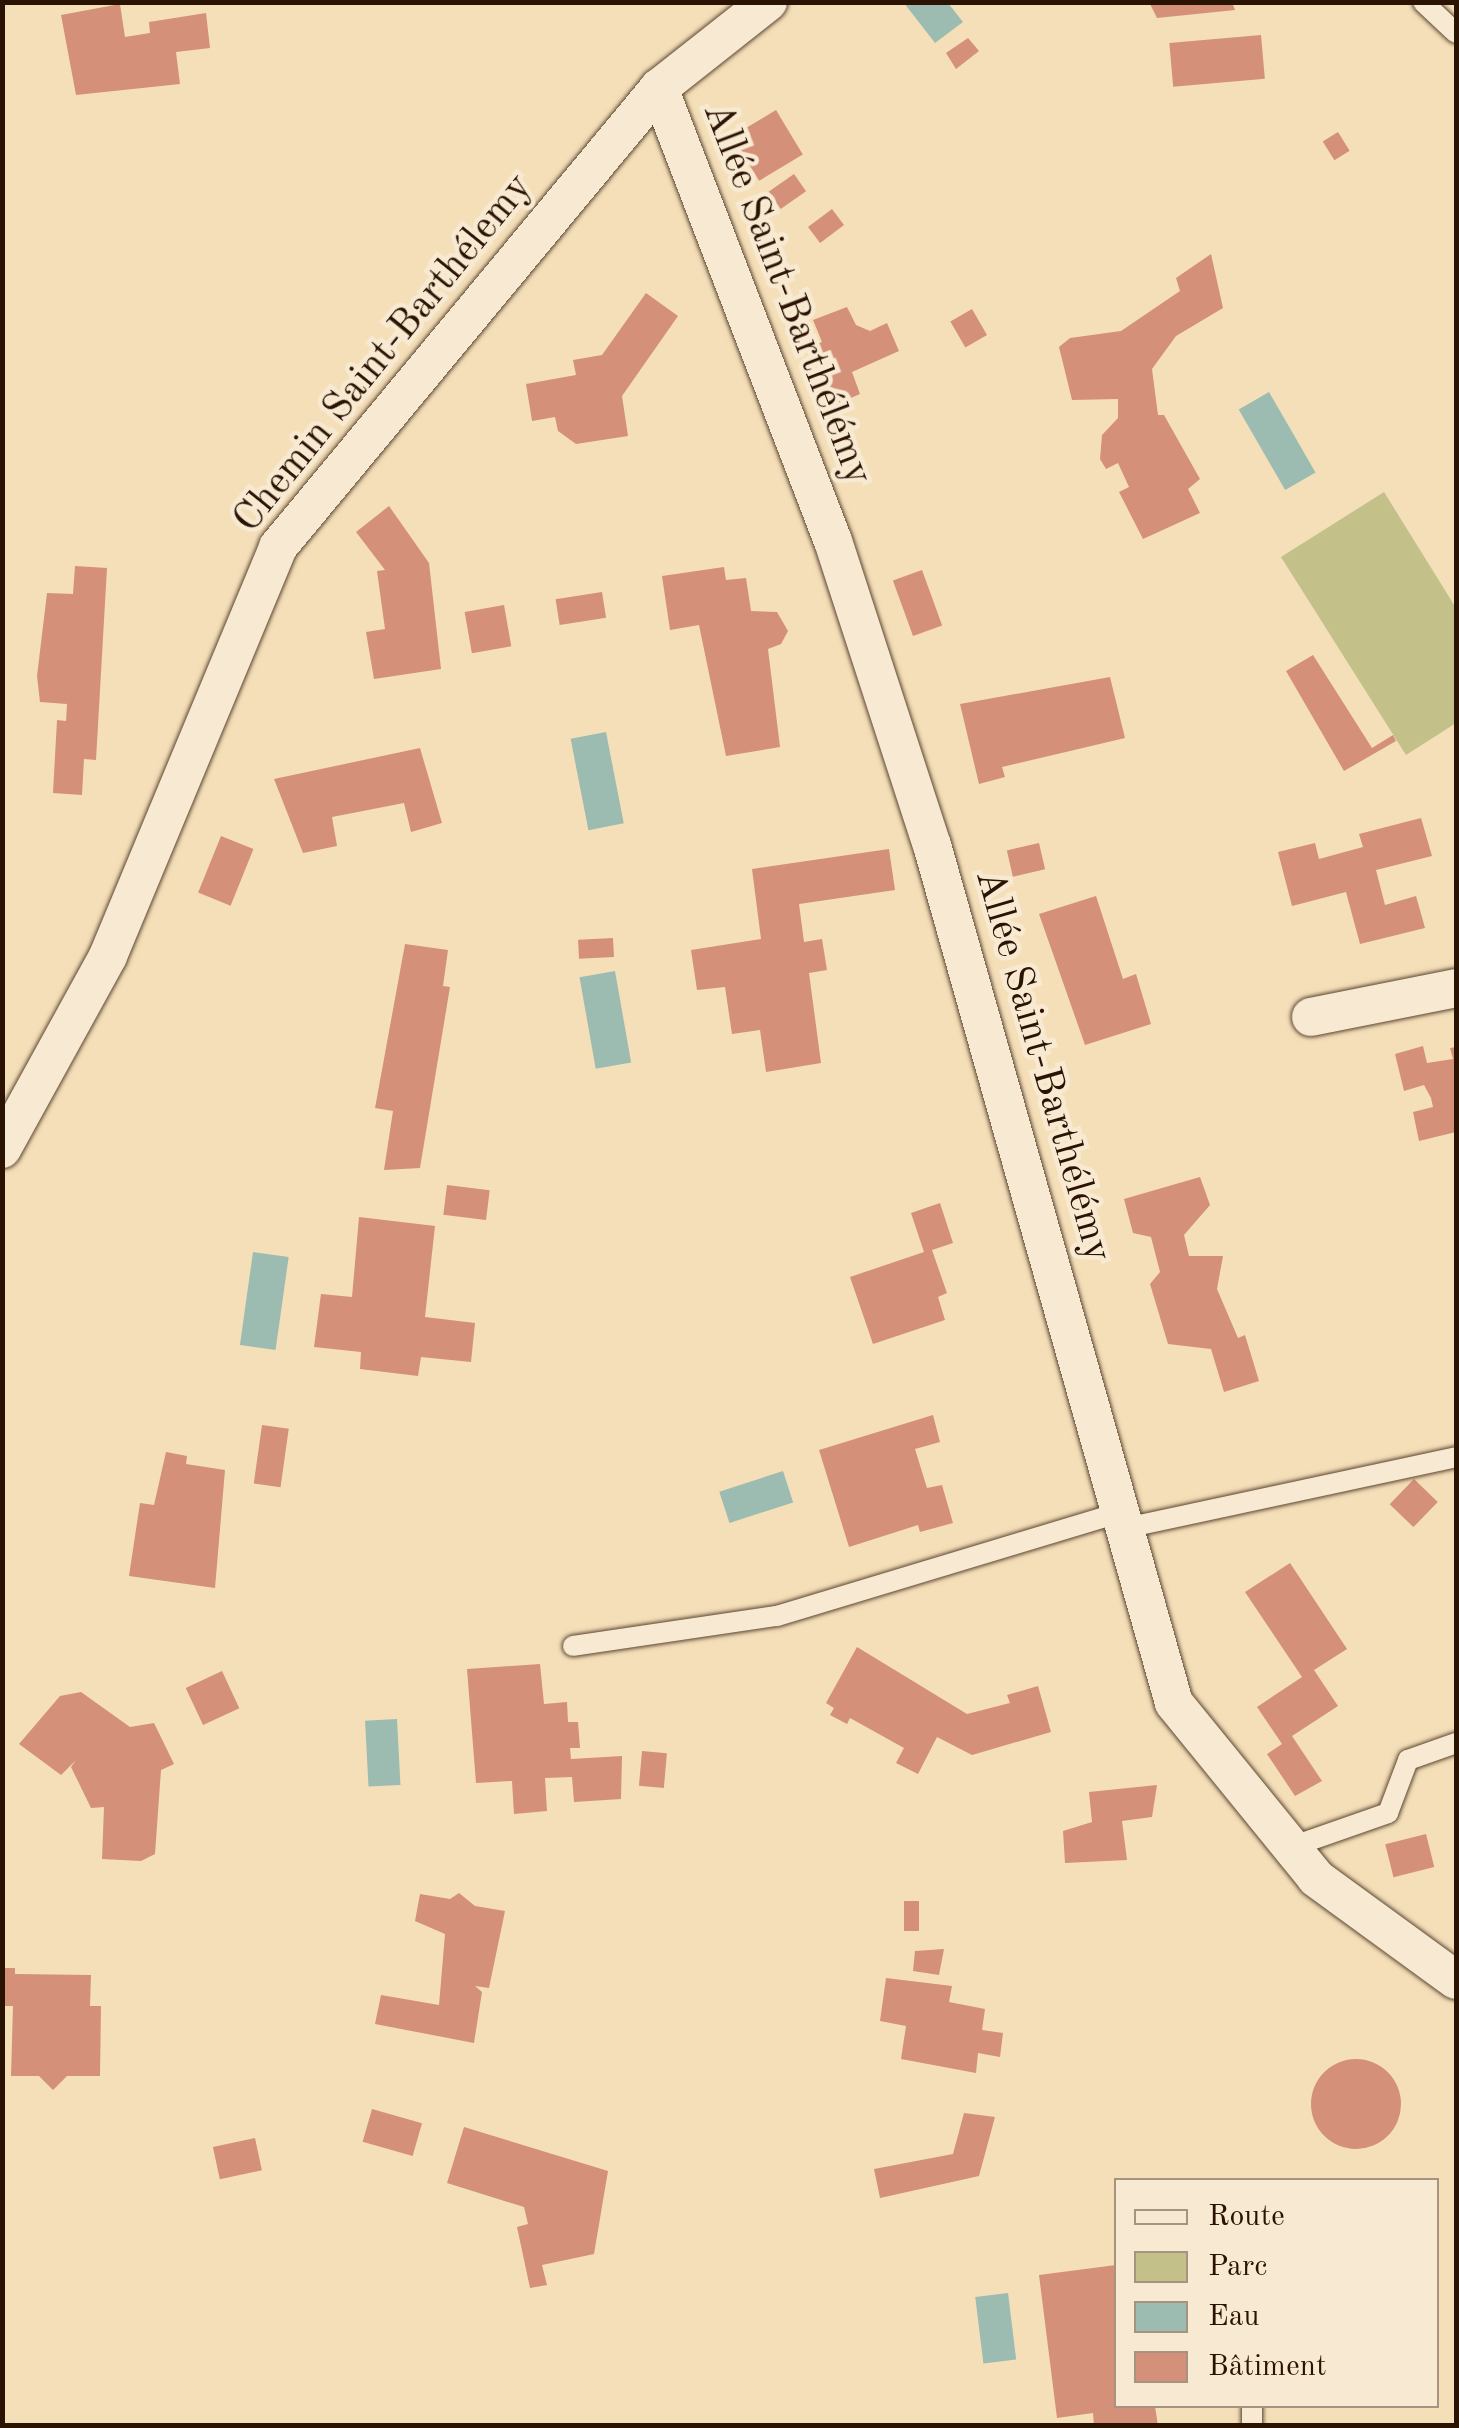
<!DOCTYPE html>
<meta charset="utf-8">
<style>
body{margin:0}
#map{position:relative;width:1459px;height:2428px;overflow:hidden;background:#f4dfb9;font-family:"Old Standard TT",serif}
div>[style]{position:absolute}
.green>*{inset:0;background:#c3c08a}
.water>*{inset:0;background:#9cbcb1;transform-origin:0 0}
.building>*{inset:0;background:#d49078;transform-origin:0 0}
.round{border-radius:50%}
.roads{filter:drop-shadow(0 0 2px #5d4631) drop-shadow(0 0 2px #5d4631)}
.service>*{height:20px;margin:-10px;padding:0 10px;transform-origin:10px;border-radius:10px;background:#f8ead2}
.minor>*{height:38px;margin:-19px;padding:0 19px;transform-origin:19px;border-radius:19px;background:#f8ead2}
span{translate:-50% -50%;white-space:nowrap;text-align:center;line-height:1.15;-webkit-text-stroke:9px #f8ead2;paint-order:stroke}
.street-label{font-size:40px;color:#2b1304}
.frame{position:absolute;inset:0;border:5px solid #2b1304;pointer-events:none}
.legend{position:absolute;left:1114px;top:2178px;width:325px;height:230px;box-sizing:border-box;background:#f8ead2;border:2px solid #a69480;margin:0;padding:12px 18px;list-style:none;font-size:30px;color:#2b1304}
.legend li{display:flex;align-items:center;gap:20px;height:50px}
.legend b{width:50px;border:2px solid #a69480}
</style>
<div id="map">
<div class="green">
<div style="clip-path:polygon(1384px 492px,1456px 608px,1456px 723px,1406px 755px,1281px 557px)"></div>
</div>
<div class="water">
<div style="clip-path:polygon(904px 3px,948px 3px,963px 22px,935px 43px)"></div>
<div style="left:1269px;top:392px;width:93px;height:35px;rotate:60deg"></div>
<div style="left:606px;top:732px;width:93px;height:36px;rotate:79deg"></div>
<div style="left:615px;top:971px;width:93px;height:36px;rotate:80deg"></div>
<div style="left:253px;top:1252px;width:36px;height:94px;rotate:8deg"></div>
<div style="left:783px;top:1471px;width:33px;height:67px;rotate:72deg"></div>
<div style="left:397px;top:1719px;width:66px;height:32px;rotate:87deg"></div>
<div style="left:1008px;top:2293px;width:67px;height:33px;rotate:83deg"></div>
</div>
<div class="building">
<div style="clip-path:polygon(1149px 2px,1232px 2px,1235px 10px,1157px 18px)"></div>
<div style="clip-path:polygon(120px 4px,125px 37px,150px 33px,149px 22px,206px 13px,210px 48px,176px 52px,180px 84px,76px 95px,61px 15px)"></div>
<div style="left:1261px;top:35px;width:44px;height:92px;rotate:85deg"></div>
<div style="clip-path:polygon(968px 38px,979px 51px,956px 69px,946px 53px)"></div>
<div style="left:776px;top:110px;width:52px;height:51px;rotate:59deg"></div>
<div style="left:1338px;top:132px;width:22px;height:18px;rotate:58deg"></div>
<div style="left:794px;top:174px;width:21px;height:31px;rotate:55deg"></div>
<div style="left:832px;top:209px;width:20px;height:30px;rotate:53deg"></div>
<div style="clip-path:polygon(1211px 254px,1223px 308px,1176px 336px,1152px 369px,1158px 415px,1164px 415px,1200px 479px,1188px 489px,1200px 513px,1143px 539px,1119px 492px,1129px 487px,1118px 463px,1106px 469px,1100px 459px,1102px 435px,1118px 418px,1118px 399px,1072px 400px,1059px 347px,1070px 338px,1121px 331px,1180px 291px,1176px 278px)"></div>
<div style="clip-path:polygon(646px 293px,678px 316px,622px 396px,628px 436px,576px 444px,558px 431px,555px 417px,532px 421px,526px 384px,576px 375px,573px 360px,602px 355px)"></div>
<div style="clip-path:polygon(847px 307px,856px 325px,870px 331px,887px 323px,899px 351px,852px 372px,860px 394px,835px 405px,811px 346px,822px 342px,813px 320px)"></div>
<div style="left:972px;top:309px;width:30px;height:25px;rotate:60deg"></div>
<div style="clip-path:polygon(389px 506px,429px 563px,441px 669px,374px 679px,366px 632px,385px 629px,377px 571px,385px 570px,356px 532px)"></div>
<div style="clip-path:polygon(75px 566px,107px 568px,96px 760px,84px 759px,82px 795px,53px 793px,57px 720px,66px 721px,67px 704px,40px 702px,37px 676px,47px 593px,73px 594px)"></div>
<div style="clip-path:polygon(724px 567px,726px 580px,746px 578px,751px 611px,777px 612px,788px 631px,781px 644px,768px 649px,780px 747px,726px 756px,699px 625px,670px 630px,662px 576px)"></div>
<div style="left:922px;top:570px;width:59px;height:31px;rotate:70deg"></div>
<div style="left:602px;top:592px;width:26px;height:47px;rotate:81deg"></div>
<div style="left:504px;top:605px;width:42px;height:40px;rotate:80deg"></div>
<div style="clip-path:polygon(1313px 655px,1372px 748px,1393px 735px,1396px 741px,1344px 771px,1286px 671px)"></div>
<div style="clip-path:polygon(1110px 677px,1125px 738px,1002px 767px,1005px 777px,979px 784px,960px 704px)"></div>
<div style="clip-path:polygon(420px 748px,442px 823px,411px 832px,404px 803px,332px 817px,337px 846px,303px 853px,274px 779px)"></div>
<div style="clip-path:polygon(1421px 818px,1432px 856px,1376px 870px,1385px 905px,1416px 896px,1425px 928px,1360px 944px,1346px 892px,1292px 906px,1278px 852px,1315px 843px,1319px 859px,1363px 847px,1359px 834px)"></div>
<div style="left:221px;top:836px;width:35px;height:61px;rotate:22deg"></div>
<div style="left:1039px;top:843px;width:27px;height:33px;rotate:77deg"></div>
<div style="clip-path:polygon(889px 849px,895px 890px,799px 904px,804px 942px,822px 939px,827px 970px,809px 973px,821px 1063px,766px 1072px,760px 1030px,732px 1034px,725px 987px,697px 990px,691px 950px,761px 939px,752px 869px)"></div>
<div style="clip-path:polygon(1096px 896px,1123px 979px,1136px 974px,1151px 1024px,1085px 1045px,1039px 914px)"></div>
<div style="left:613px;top:938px;width:19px;height:35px;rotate:87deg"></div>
<div style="clip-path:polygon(405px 944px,448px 950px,443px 986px,450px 987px,420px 1168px,384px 1170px,393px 1111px,375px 1108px)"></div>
<div style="clip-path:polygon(1423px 1046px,1427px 1063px,1453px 1059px,1450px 1048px,1456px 1047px,1456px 1132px,1419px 1141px,1413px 1112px,1433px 1107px,1431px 1098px,1424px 1085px,1404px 1091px,1395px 1054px)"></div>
<div style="clip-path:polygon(1200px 1177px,1210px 1205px,1184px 1235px,1189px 1256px,1223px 1256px,1217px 1289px,1238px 1338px,1245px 1335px,1259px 1381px,1224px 1392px,1211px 1349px,1168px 1344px,1150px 1284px,1160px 1272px,1151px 1237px,1133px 1233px,1124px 1199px)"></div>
<div style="left:447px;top:1185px;width:43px;height:30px;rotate:7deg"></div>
<div style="clip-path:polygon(940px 1203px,953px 1243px,932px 1250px,947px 1293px,938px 1297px,945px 1320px,873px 1344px,850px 1277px,924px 1252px,911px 1213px)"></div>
<div style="clip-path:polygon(359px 1217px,435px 1226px,425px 1317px,475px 1323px,471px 1362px,421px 1357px,418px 1376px,360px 1369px,361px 1352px,314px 1347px,321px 1294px,352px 1297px)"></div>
<div style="clip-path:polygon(933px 1415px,940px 1442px,915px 1449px,927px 1488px,942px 1485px,953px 1523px,920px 1532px,918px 1525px,849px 1547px,819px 1450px)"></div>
<div style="left:262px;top:1425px;width:27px;height:59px;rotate:8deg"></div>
<div style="clip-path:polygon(166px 1452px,187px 1456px,186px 1464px,225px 1470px,215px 1588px,129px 1576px,140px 1503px,154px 1505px)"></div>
<div style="left:1414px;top:1479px;width:33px;height:35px;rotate:44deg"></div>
<div style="clip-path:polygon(1290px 1563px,1347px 1649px,1314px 1670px,1338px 1706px,1292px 1736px,1322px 1781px,1295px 1796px,1267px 1754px,1282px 1744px,1257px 1707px,1302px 1677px,1245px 1592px)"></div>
<div style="clip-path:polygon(857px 1647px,967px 1714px,1010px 1703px,1007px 1695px,1038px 1686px,1051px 1732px,972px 1755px,937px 1737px,918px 1774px,896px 1763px,904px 1748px,850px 1718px,847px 1724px,830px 1715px,834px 1708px,826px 1703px)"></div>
<div style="clip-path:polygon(540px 1664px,544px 1704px,567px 1702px,568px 1722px,578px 1722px,580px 1748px,570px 1748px,571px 1759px,622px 1756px,621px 1799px,574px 1802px,572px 1777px,545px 1778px,547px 1811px,514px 1814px,512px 1781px,476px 1783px,467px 1669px)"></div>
<div style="left:222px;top:1671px;width:41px;height:40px;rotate:65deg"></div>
<div style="clip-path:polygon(81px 1692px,130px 1727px,154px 1723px,174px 1764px,161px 1770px,155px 1854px,141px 1861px,102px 1859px,104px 1807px,91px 1808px,71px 1767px,76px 1760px,61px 1775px,19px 1744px,60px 1696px)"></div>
<div style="left:642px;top:1751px;width:25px;height:35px;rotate:5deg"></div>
<div style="clip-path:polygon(1157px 1785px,1152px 1817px,1122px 1821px,1127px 1860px,1065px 1863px,1063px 1831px,1092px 1822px,1089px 1792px)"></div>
<div style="left:1426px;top:1834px;width:34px;height:42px;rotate:76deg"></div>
<div style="clip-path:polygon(459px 1893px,475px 1906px,505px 1911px,489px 1988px,475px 1986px,482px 1992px,474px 2043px,375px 2024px,381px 1995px,439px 2005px,445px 1934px,415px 1921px,420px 1894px,450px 1899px)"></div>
<div style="left:904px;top:1901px;width:15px;height:30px"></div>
<div style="clip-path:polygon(944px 1949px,939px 1975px,913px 1971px,915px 1951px)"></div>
<div style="clip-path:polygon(2px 1968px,15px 1968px,15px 1974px,91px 1975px,90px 2006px,101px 2006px,100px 2076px,67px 2076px,53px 2090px,39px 2076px,11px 2076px,13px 2006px,2px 2006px)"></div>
<div style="clip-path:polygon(886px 1978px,952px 1986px,949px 2002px,985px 2009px,982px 2030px,1003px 2033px,1000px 2057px,978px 2053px,976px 2073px,901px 2059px,906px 2026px,880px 2021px)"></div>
<div class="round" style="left:1311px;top:2059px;width:90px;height:90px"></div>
<div style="left:372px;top:2109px;width:52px;height:34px;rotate:16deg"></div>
<div style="clip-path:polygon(964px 2113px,995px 2117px,979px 2176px,880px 2198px,874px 2169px,953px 2154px)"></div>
<div style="clip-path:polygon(464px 2127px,608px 2171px,594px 2254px,542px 2265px,547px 2285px,530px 2288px,517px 2227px,528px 2224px,524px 2207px,447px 2183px)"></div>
<div style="left:255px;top:2138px;width:33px;height:43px;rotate:78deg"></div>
<div style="clip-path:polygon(1116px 2265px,1116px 2406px,1155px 2406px,1158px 2426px,1094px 2426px,1093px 2413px,1057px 2418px,1039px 2275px)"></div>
</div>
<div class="roads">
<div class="service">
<div style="left:1423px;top:2px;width:45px;rotate:43.2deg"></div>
<div style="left:1126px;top:1528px;width:338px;rotate:-12.1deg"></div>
<div style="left:573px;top:1646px;width:206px;rotate:-8.4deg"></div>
<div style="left:777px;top:1616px;width:359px;rotate:-16.8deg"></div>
<div style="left:1291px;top:1847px;width:103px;rotate:-19.3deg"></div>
<div style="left:1388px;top:1813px;width:57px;rotate:-69.3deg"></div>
<div style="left:1408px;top:1760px;width:51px;rotate:-19.5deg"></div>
<div style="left:1252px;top:2426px;width:20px;rotate:-90deg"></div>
</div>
<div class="minor">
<div style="left:659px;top:88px;width:485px;rotate:69deg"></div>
<div style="left:833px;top:541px;width:320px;rotate:72deg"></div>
<div style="left:932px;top:845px;width:891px;rotate:74.25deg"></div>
<div style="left:1174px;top:1703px;width:225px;rotate:50.9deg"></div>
<div style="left:1316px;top:1878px;width:173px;rotate:36.1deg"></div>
<div style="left:1311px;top:1017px;width:148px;rotate:-11.3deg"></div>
<div style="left:2px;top:1149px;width:220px;rotate:-61.2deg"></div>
<div style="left:108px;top:956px;width:443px;rotate:-67.4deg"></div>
<div style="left:278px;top:547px;width:597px;rotate:-50.31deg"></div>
<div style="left:659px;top:88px;width:139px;rotate:-38.3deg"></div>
</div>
</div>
<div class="street-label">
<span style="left:786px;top:294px;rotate:69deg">Allée Saint-Barthélémy</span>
<span style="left:384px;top:354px;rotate:-51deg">Chemin Saint-Barthélemy</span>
<span style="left:1042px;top:1066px;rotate:74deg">Allée Saint-Barthélémy</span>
</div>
<div class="frame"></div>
<ul class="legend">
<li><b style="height:12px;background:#f8ead2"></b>Route</li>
<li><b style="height:28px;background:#c3c08a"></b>Parc</li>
<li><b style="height:28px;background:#9cbcb1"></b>Eau</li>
<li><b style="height:28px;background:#d49078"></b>Bâtiment</li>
</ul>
</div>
